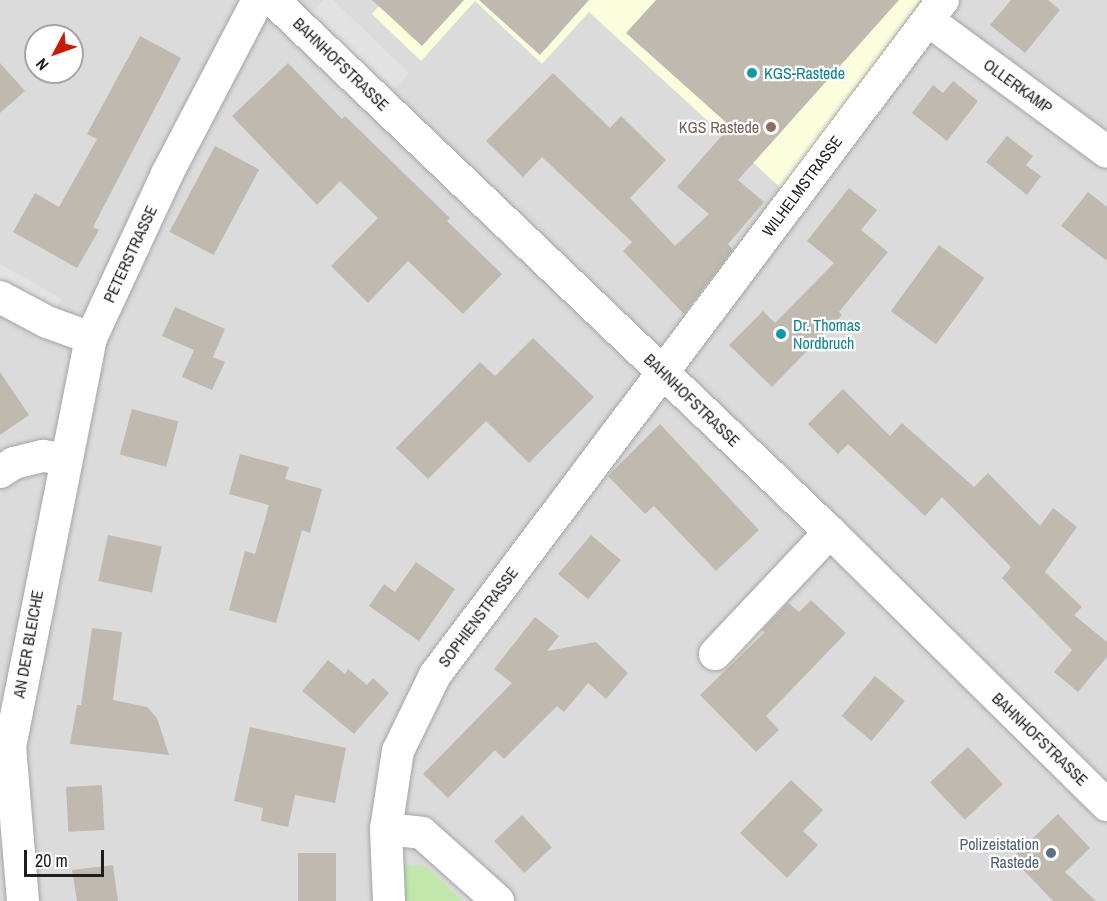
<!DOCTYPE html>
<style>
body{margin:0}
#map{position:relative;width:1107px;height:901px;overflow:hidden;background:#efece4;font-family:"Archivo Narrow",sans-serif}
div>[style]{position:absolute}
.residential>*{inset:0;background:#dcdbdb}
.education>*{inset:0;background:#fafedd}
.grass>*{inset:0;background:#c1e8aa}
.parking>*{inset:0;background:#e2e2e2}
.building>*{inset:0;background:#bfb9b0;transform-origin:0 0}
.roads{filter:drop-shadow(0 0 2px #a5a5a5) drop-shadow(0 0 2px #a5a5a5)}
.minor>*{height:32px;margin:-16px;padding:0 16px;transform-origin:16px;border-radius:16px;background:#fff}
.dots>*{width:16px;height:16px;translate:-50% -50%;box-sizing:border-box;border:3px solid #fff;border-radius:50%}
span{translate:-50% -50%;white-space:nowrap;text-align:center;line-height:1.15;-webkit-text-stroke:4.5px #fff;paint-order:stroke}
.street-label{font-size:16px;color:#1e1e1e}
.culture-label{font-size:16px;color:#0d838f}
.left{translate:0 -50%;text-align:left}
.education-label{font-size:16px;color:#785e54}
.right{translate:-100% -50%;text-align:right}
.service-label{font-size:16px;color:#4e5e75}
.north{position:absolute;left:24px;top:24px;width:60px;height:60px;box-sizing:border-box;background:#fff;border:2px solid #a5a5a5;border-radius:50%;rotate:229deg;font-size:16px;font-weight:700;line-height:24px;text-align:center;color:#1e1e1e}
.north::after{content:'';display:block;margin:auto;width:21px;height:27px;background:#c81b04;clip-path:polygon(50% 0,100% 100%,50% 72%,0 100%)}
.scale{position:absolute;left:24px;top:850px;width:80px;height:27px;box-sizing:border-box;border:3px solid #1e1e1e;border-top:0;padding-left:8px;font-size:18px;line-height:21px;white-space:nowrap;color:#1e1e1e;-webkit-text-stroke:4px #fff;paint-order:stroke}
</style>
<div id="map">
<div class="residential">
<div style="clip-path:polygon(evenodd,0 0,1107px 0,1107px 901px,0 901px,0 0,36px 36px,72px 36px,72px 72px,36px 72px,36px 36px)"></div>
</div>
<div class="education">
<div style="clip-path:polygon(384px 0,921px 0,783px 190px,589px 12px,542px 64px,475px 1px,421px 61px,372px 14px)"></div>
</div>
<div class="grass">
<div style="clip-path:polygon(400px 865px,426px 866px,462px 901px,402px 901px)"></div>
</div>
<div class="parking">
<div style="clip-path:polygon(324px 0,333px 0,409px 73px,392px 91px,311px 13px)"></div>
<div style="clip-path:polygon(0 264px,62px 299px,52px 316px,0 285px)"></div>
</div>
<div class="building">
<div style="clip-path:polygon(372px 0,464px 0,422px 46px)"></div>
<div style="clip-path:polygon(479px 0,589px 0,540px 55px)"></div>
<div style="clip-path:polygon(656px 0,899px 0,738px 180px,764px 202px,728px 244px,733px 250px,684px 314px,623px 251px,632px 242px,542px 157px,523px 177px,486px 141px,553px 73px,610px 128px,621px 116px,666px 160px,630px 198px,675px 246px,709px 214px,677px 187px,730px 126px,626px 33px)"></div>
<div style="clip-path:polygon(1011px 0,1048px 0,1060px 10px,1025px 53px,990px 25px)"></div>
<div style="clip-path:polygon(140px 36px,181px 58px,93px 227px,99px 230px,77px 268px,13px 232px,35px 193px,59px 207px,97px 139px,87px 134px)"></div>
<div style="clip-path:polygon(0 63px,25px 91px,0 113px)"></div>
<div style="clip-path:polygon(288px 63px,342px 119px,345px 116px,450px 218px,447px 221px,502px 274px,463px 314px,408px 261px,368px 303px,331px 266px,378px 218px,340px 181px,317px 205px,232px 116px)"></div>
<div style="clip-path:polygon(953px 81px,978px 101px,947px 141px,912px 113px,933px 85px,943px 93px)"></div>
<div style="clip-path:polygon(1007px 136px,1033px 156px,1026px 165px,1041px 176px,1027px 195px,986px 162px)"></div>
<div style="left:215px;top:146px;width:50px;height:97px;rotate:28deg"></div>
<div style="clip-path:polygon(849px 188px,877px 210px,861px 230px,888px 252px,839px 312px,842px 315px,772px 387px,729px 345px,763px 311px,775px 323px,834px 263px,807px 241px)"></div>
<div style="clip-path:polygon(1088px 192px,1107px 207px,1107px 261px,1061px 226px)"></div>
<div style="left:939px;top:245px;width:56px;height:82px;rotate:36deg"></div>
<div style="clip-path:polygon(175px 307px,225px 329px,213px 357px,225px 362px,212px 390px,182px 377px,194px 350px,162px 336px)"></div>
<div style="clip-path:polygon(533px 338px,594px 397px,529px 463px,486px 421px,428px 479px,396px 448px,480px 362px,495px 376px)"></div>
<div style="clip-path:polygon(0 372px,29px 415px,0 435px)"></div>
<div style="clip-path:polygon(843px 389px,890px 436px,902px 423px,974px 487px,988px 473px,1040px 526px,1053px 508px,1077px 527px,1045px 572px,1082px 607px,1074px 615px,1107px 642px,1107px 657px,1078px 692px,1054px 672px,1072px 650px,1002px 578px,1011px 567px,942px 497px,925px 516px,848px 444px,838px 454px,808px 424px)"></div>
<div style="left:132px;top:409px;width:48px;height:47px;rotate:15deg"></div>
<div style="clip-path:polygon(660px 424px,759px 530px,716px 571px,654px 506px,645px 514px,608px 476px)"></div>
<div style="clip-path:polygon(240px 454px,289px 467px,285px 479px,322px 489px,310px 533px,302px 530px,276px 623px,229px 610px,245px 551px,255px 554px,269px 505px,229px 494px)"></div>
<div style="left:108px;top:535px;width:55px;height:47px;rotate:12deg"></div>
<div style="left:591px;top:535px;width:39px;height:51px;rotate:40deg"></div>
<div style="clip-path:polygon(416px 562px,455px 589px,419px 641px,369px 606px,384px 584px,395px 592px)"></div>
<div style="clip-path:polygon(811px 600px,846px 633px,766px 716px,779px 730px,756px 752px,700px 695px,765px 632px,762px 630px,788px 603px,799px 612px)"></div>
<div style="clip-path:polygon(535px 617px,559px 636px,547px 651px,596px 642px,628px 673px,606px 699px,588px 683px,564px 712px,557px 706px,504px 759px,495px 750px,448px 798px,423px 774px,512px 683px,494px 669px)"></div>
<div style="clip-path:polygon(92px 628px,122px 632px,113px 700px,147px 707px,157px 718px,169px 755px,70px 744px,77px 705px,81px 705px)"></div>
<div style="clip-path:polygon(328px 660px,345px 674px,348px 669px,367px 685px,373px 678px,389px 693px,354px 734px,302px 691px)"></div>
<div style="left:875px;top:676px;width:39px;height:52px;rotate:40deg"></div>
<div style="clip-path:polygon(250px 727px,346px 748px,335px 803px,295px 795px,288px 827px,261px 821px,263px 808px,234px 801px)"></div>
<div style="left:968px;top:747px;width:51px;height:52px;rotate:47deg"></div>
<div style="clip-path:polygon(791px 780px,823px 810px,803px 831px,818px 845px,787px 878px,740px 833px)"></div>
<div style="left:102px;top:785px;width:45px;height:36px;rotate:87deg"></div>
<div style="clip-path:polygon(1058px 814px,1090px 848px,1065px 872px,1096px 901px,1053px 901px,1012px 858px)"></div>
<div style="left:522px;top:815px;width:44px;height:38px;rotate:47deg"></div>
<div style="left:298px;top:853px;width:38px;height:48px"></div>
<div style="clip-path:polygon(113px 865px,118px 901px,77px 901px,72px 870px)"></div>
</div>
<div class="roads">
<div class="minor">
<div style="left:273px;top:0;width:770px;rotate:43.68deg"></div>
<div style="left:830px;top:532px;width:389px;rotate:44.6deg"></div>
<div style="left:928px;top:20px;width:222px;rotate:36.4deg"></div>
<div style="left:0;top:297px;width:53px;rotate:28deg"></div>
<div style="left:47px;top:322px;width:47px;rotate:20deg"></div>
<div style="left:0;top:472px;width:17px;rotate:-33deg"></div>
<div style="left:14px;top:463px;width:30px;rotate:-14deg"></div>
<div style="left:43px;top:456px;width:21px;rotate:8deg"></div>
<div style="left:715px;top:654px;width:168px;rotate:-46.7deg"></div>
<div style="left:386px;top:829px;width:36px;rotate:6deg"></div>
<div style="left:422px;top:833px;width:102px;rotate:41.8deg"></div>
<div style="left:23px;top:901px;width:155px;rotate:-94.8deg"></div>
<div style="left:10px;top:747px;width:417px;rotate:-78.8deg"></div>
<div style="left:91px;top:338px;width:181px;rotate:-65.1deg"></div>
<div style="left:167px;top:174px;width:196px;rotate:-62.4deg"></div>
<div style="left:389px;top:901px;width:72px;rotate:-92.4deg"></div>
<div style="left:386px;top:829px;width:79px;rotate:-81.3deg"></div>
<div style="left:398px;top:751px;width:85px;rotate:-64deg"></div>
<div style="left:435px;top:675px;width:845px;rotate:-53.04deg"></div>
</div>
</div>
<div class="dots">
<div style="left:752px;top:73px;background:#0f9aa8"></div>
<div style="left:771px;top:127px;background:#8d6e63"></div>
<div style="left:781px;top:334px;background:#0f9aa8"></div>
<div style="left:1051px;top:853px;background:#5c6f8a"></div>
</div>
<div class="street-label">
<span style="left:341px;top:64px;rotate:44deg">BAHNHOFSTRASSE</span>
<span style="left:1018px;top:86px;rotate:36deg">OLLERKAMP</span>
<span style="left:802px;top:186px;rotate:-53deg">WILHELMSTRASSE</span>
<span style="left:130px;top:254px;rotate:-65deg">PETERSTRASSE</span>
<span style="left:692px;top:400px;rotate:44deg">BAHNHOFSTRASSE</span>
<span style="left:478px;top:617px;rotate:-53deg">SOPHIENSTRASSE</span>
<span style="left:28px;top:644px;rotate:-80deg">AN DER BLEICHE</span>
<span style="left:1040px;top:739px;rotate:44deg">BAHNHOFSTRASSE</span>
</div>
<div class="culture-label">
<span class="left" style="left:764px;top:73px">KGS-Rastede</span>
<span class="left" style="left:793px;top:334px">Dr. Thomas<br>Nordbruch</span>
</div>
<div class="education-label">
<span class="right" style="left:759px;top:127px">KGS Rastede</span>
</div>
<div class="service-label">
<span class="right" style="left:1039px;top:853px">Polizeistation<br>Rastede</span>
</div>
<div class="north">N</div>
<div class="scale">20 m</div>
</div>
